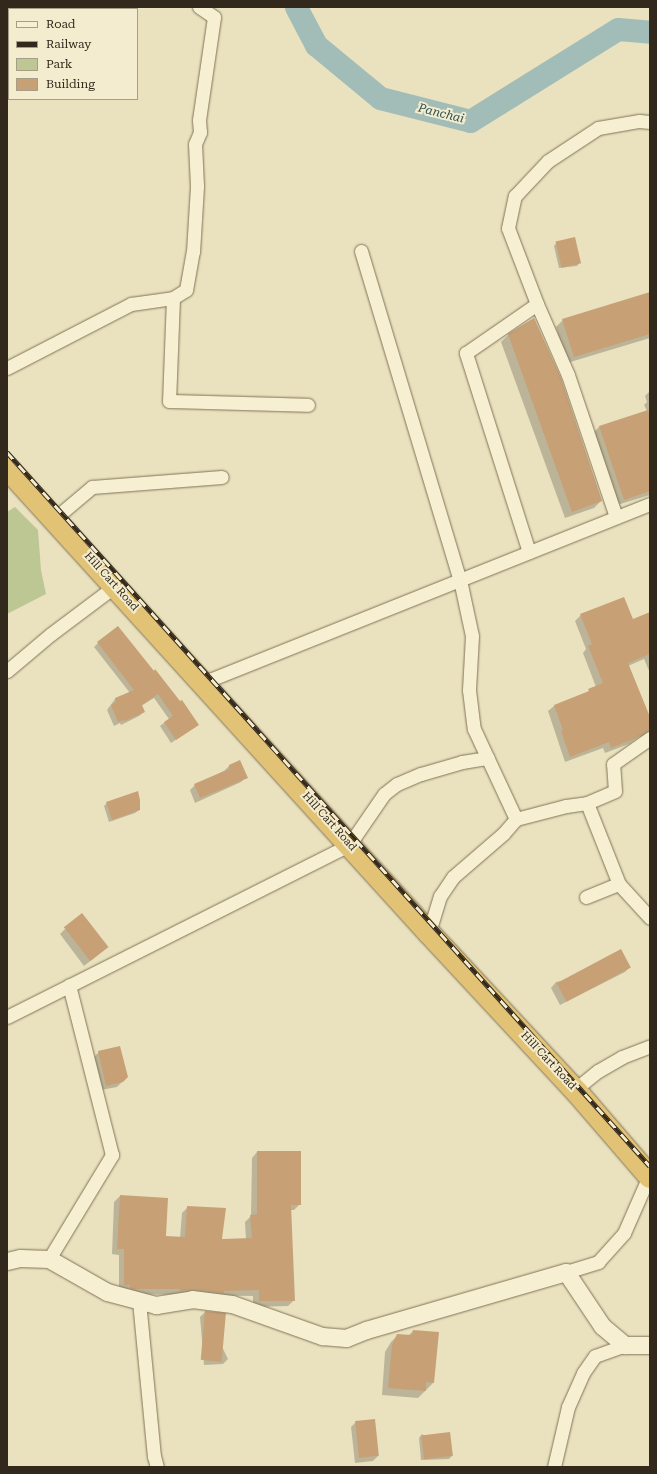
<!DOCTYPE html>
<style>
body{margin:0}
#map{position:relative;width:657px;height:1474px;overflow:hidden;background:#eae2bf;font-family:"Roboto Serif",serif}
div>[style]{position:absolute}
.green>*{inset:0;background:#bcc794}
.shadow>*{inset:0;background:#0003}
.river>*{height:23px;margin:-11.5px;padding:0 11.5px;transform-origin:11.5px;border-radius:11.5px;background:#a2bdb7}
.building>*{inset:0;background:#c7a076;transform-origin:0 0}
.roads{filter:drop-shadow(0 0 1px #827358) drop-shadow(0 0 1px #827358)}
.minor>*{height:13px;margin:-6.5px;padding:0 6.5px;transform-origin:6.5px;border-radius:6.5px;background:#f6efd1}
.tertiary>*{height:17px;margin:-8.5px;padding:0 8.5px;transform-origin:8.5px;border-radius:8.5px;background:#f6efd1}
.trunk>*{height:22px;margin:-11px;padding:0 11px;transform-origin:11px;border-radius:11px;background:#e2c275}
.rail>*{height:4.5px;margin-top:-2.25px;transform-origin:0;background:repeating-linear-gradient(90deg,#f3ecce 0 9px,#32291c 0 18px);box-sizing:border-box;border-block:1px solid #32291c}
span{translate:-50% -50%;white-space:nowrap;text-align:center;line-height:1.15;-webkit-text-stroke:4px #f3ecce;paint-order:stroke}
.street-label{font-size:11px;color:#32291c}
.water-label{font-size:12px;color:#2c5051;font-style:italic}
.frame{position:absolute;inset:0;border:8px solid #32291c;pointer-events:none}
.legend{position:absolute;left:8px;top:8px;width:130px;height:92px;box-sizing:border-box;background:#f3ecce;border:1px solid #a69e87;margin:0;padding:5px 7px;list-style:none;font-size:12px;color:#32291c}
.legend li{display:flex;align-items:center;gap:8px;height:20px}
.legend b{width:20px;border:1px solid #a69e87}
</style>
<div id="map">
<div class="green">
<div style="clip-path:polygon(15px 507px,38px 530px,41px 570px,46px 594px,7px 614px,7px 512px)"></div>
</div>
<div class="shadow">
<div style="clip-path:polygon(557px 242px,580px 262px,577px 266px,559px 268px,554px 246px)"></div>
<div style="clip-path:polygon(650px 293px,650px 338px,567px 363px,556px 327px,563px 320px)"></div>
<div style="clip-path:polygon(534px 319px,601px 501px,594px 508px,565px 518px,501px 342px,508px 335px)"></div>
<div style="clip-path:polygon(650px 391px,650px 495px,617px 505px,593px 433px,599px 427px,647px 411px,644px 405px,647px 402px,645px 396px)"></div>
<div style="clip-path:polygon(650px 613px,650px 673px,644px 659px,628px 666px,650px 720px,650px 734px,639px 737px,629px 744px,605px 753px,603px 748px,565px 762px,548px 711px,554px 706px,585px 694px,596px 687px,583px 653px,586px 649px,575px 621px,581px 615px,632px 621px)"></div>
<div style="clip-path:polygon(98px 643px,198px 725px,171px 743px,160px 726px,169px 719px,154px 698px,141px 706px,144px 712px,139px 716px,121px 725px,120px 723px,114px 726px,107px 710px,115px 699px,130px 693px,94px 647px)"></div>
<div style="clip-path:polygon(229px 766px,246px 777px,241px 782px,195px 803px,190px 790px,195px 785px,224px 771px)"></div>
<div style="clip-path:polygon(107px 803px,139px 810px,135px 813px,109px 822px,104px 806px)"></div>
<div style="clip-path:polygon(65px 929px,108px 947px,84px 966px,60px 934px)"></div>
<div style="clip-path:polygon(630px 967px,625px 972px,560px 1005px,551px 988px,556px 982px)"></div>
<div style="clip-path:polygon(99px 1052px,127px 1077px,117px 1087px,101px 1090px,94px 1057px)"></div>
<div style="clip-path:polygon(257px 1152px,300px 1204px,294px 1210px,290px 1210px,294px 1300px,288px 1306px,253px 1307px,253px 1296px,127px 1294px,119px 1291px,119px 1255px,112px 1254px,114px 1202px,120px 1196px,164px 1237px,180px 1238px,182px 1213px,188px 1207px,221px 1240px,246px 1240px,245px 1222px,251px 1216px,252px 1158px)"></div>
<div style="clip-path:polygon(205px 1312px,228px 1359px,223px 1364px,204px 1365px,200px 1317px)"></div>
<div style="clip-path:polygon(413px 1331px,433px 1383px,418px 1398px,382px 1395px,385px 1352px,391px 1342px,398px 1335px,408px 1336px)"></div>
<div style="clip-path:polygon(356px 1422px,378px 1456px,373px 1461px,355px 1463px,351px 1427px)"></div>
<div style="clip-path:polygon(422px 1434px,452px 1456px,449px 1459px,421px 1460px,419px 1438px)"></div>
</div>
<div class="river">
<div style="left:296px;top:7px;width:43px;rotate:62.2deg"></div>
<div style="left:316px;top:45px;width:83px;rotate:39.6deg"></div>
<div style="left:380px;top:98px;width:93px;rotate:14.3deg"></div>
<div style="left:470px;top:121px;width:174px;rotate:-31.9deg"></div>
<div style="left:618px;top:29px;width:32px;rotate:5deg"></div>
</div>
<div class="building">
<div style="left:575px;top:237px;width:27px;height:20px;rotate:77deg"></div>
<div style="clip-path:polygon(650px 292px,650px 334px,574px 357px,562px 319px)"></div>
<div style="clip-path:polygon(534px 318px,561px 378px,602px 501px,572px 512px,508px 334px)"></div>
<div style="clip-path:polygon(648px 410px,650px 417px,650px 491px,624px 500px,599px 426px)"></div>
<div style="clip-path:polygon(624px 597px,633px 619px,650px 612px,650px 654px,628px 663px,650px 717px,650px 730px,636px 738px,611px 748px,609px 742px,570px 757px,561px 731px,563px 730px,554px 705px,589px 691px,588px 689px,603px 683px,588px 646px,592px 644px,580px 614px)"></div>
<div style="clip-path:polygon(118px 626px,154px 671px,155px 669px,180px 701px,182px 700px,199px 725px,176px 740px,164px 722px,173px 716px,158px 694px,142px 705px,145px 712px,125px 721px,124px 720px,118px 722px,111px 705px,116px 702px,115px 698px,134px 690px,97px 642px)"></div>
<div style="clip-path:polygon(240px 760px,248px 778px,200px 798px,194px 784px,229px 769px,229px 765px)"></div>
<div style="clip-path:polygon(138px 791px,140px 800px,140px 810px,112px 820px,106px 802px)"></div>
<div style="left:82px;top:913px;width:43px;height:23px;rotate:52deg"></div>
<div style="left:621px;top:949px;width:21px;height:73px;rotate:62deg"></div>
<div style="clip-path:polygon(120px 1046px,128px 1077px,123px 1082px,106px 1086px,98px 1051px)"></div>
<div style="clip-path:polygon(257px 1151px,301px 1151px,301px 1205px,291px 1205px,295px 1301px,259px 1301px,259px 1290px,224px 1291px,224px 1293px,193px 1289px,180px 1291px,180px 1289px,133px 1289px,130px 1288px,130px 1285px,124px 1285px,124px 1249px,117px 1249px,120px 1195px,168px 1198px,166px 1236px,185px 1237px,187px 1206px,226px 1208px,222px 1239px,252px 1238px,250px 1215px,257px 1214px)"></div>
<div style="left:205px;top:1311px;width:21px;height:49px;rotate:5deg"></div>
<div style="clip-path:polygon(413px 1330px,439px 1332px,434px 1383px,426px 1382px,426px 1391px,388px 1388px,392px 1345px,397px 1334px,412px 1335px)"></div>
<div style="left:375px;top:1419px;width:37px;height:20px;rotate:84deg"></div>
<div style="left:450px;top:1432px;width:24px;height:29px;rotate:83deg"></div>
</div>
<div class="roads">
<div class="minor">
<div style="left:361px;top:251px;width:344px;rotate:73.3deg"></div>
<div style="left:460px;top:580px;width:57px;rotate:77.9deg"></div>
<div style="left:472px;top:636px;width:54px;rotate:93.2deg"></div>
<div style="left:469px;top:690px;width:39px;rotate:83deg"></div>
<div style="left:474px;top:729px;width:99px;rotate:65deg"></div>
<div style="left:516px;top:819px;width:18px;rotate:131deg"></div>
<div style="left:504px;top:833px;width:67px;rotate:139.2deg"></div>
<div style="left:453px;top:877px;width:23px;rotate:124deg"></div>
<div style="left:440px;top:896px;width:39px;rotate:107deg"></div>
<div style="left:173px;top:298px;width:15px;rotate:-32deg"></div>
<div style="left:186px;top:290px;width:39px;rotate:-80deg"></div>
<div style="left:193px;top:252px;width:66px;rotate:-86.5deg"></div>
<div style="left:197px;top:186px;width:42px;rotate:-92.7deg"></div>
<div style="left:195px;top:144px;width:13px;rotate:-67deg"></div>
<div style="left:200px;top:132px;width:12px;rotate:-95deg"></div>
<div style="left:199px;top:120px;width:104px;rotate:-81.7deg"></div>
<div style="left:214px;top:17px;width:18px;rotate:-146deg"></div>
<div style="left:537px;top:304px;width:77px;rotate:66.4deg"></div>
<div style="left:568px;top:375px;width:150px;rotate:71.3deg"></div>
<div style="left:7px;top:368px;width:140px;rotate:-27.3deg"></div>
<div style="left:131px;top:304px;width:42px;rotate:-8.1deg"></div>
<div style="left:173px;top:298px;width:103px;rotate:92.2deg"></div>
<div style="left:169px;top:401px;width:139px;rotate:1.6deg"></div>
<div style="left:54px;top:519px;width:50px;rotate:-40.1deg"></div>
<div style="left:92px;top:487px;width:130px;rotate:-4.4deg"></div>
<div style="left:529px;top:552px;width:209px;rotate:-107.6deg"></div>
<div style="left:466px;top:353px;width:86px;rotate:-34.6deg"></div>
<div style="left:537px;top:304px;width:81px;rotate:-110.9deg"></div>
<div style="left:508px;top:228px;width:33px;rotate:-78deg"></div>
<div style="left:515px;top:196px;width:48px;rotate:-46.7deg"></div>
<div style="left:548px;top:161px;width:60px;rotate:-33.4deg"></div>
<div style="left:598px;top:128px;width:42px;rotate:-9.7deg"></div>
<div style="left:639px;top:121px;width:11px;rotate:5deg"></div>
<div style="left:7px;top:671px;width:57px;rotate:-40.1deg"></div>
<div style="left:51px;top:634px;width:80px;rotate:-36.9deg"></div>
<div style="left:205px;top:686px;width:10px;rotate:-45deg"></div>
<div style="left:212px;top:679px;width:472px;rotate:-21.8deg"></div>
<div style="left:516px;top:819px;width:52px;rotate:-14.6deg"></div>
<div style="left:566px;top:806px;width:21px;rotate:-8deg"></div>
<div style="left:619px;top:884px;width:46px;rotate:47.6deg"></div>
<div style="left:586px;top:897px;width:35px;rotate:-22deg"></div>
<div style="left:619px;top:884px;width:87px;rotate:-111.6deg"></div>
<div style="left:587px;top:803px;width:30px;rotate:-23deg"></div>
<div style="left:615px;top:791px;width:27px;rotate:-94deg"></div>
<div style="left:613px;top:764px;width:45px;rotate:-35.1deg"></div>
<div style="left:7px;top:1017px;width:383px;rotate:-26.7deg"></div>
<div style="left:349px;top:845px;width:62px;rotate:-55.5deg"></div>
<div style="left:384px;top:794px;width:16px;rotate:-38deg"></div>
<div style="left:397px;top:784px;width:26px;rotate:-23deg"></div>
<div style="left:421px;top:774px;width:43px;rotate:-16.3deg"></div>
<div style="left:462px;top:762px;width:26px;rotate:-9deg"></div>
<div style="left:576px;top:1091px;width:4px;rotate:-63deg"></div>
<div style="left:578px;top:1087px;width:26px;rotate:-39deg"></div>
<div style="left:598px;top:1071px;width:28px;rotate:-30deg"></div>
<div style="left:622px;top:1057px;width:30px;rotate:-21deg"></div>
<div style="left:49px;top:1259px;width:122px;rotate:-58.8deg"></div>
<div style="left:112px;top:1155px;width:175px;rotate:-104.2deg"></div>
<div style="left:566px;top:1272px;width:34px;rotate:-17deg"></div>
<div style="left:598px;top:1262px;width:39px;rotate:-48deg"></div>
<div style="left:624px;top:1233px;width:62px;rotate:-66.3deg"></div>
<div style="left:139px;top:1301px;width:156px;rotate:84.5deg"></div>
<div style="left:154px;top:1456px;width:11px;rotate:75deg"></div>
<div style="left:554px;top:1467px;width:62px;rotate:-76.9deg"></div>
<div style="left:568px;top:1407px;width:37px;rotate:-66deg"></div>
<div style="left:583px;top:1373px;width:21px;rotate:-55deg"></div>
<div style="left:595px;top:1356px;width:32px;rotate:-20deg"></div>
</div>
<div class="tertiary">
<div style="left:7px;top:1261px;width:13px;rotate:-13deg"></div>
<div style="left:20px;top:1258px;width:29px;rotate:2deg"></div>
<div style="left:49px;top:1259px;width:67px;rotate:29.6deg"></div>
<div style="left:107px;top:1292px;width:51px;rotate:14.9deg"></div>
<div style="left:156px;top:1305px;width:36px;rotate:-9deg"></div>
<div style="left:192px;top:1299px;width:40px;rotate:7.1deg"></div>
<div style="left:232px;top:1304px;width:96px;rotate:19.6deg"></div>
<div style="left:322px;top:1336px;width:24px;rotate:5deg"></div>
<div style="left:346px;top:1338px;width:22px;rotate:-22deg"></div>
<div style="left:366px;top:1330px;width:208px;rotate:-16.2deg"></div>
<div style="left:566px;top:1272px;width:65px;rotate:56.3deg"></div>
<div style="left:602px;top:1326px;width:30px;rotate:40deg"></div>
<div style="left:625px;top:1345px;width:25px"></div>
</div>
<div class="trunk">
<div style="left:7px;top:468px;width:628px;rotate:47.78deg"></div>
<div style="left:429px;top:933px;width:216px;rotate:47.1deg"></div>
<div style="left:576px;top:1091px;width:113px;rotate:49.3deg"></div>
</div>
</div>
<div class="rail">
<div style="left:7px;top:452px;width:961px;rotate:48deg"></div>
</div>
<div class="street-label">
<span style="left:111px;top:582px;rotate:48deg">Hill Cart Road</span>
<span style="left:329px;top:822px;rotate:48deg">Hill Cart Road</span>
<span style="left:548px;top:1061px;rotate:47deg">Hill Cart Road</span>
</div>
<div class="water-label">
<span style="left:441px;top:114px;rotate:14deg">Panchai</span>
</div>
<div class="frame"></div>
<ul class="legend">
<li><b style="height:5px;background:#f6efd1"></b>Road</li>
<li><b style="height:5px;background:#32291c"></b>Railway</li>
<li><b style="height:11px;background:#bcc794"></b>Park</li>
<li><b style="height:11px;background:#c7a076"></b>Building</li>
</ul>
</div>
